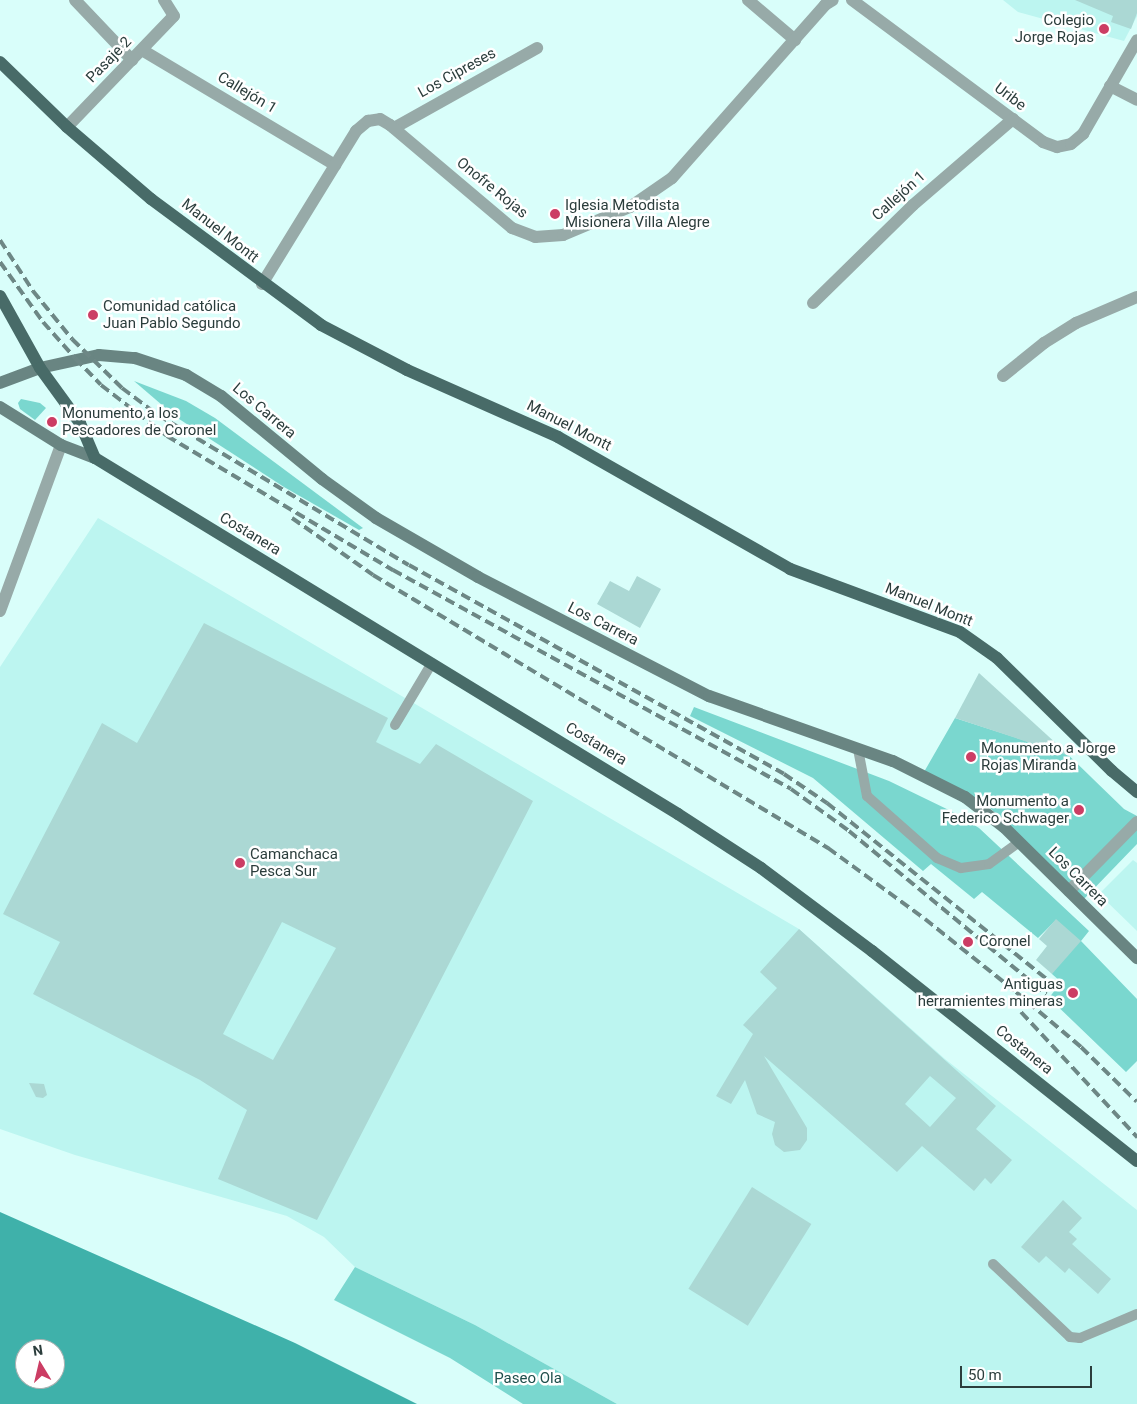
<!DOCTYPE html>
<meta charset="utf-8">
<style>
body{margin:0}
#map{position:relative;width:1137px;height:1404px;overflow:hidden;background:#d9fefa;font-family:Roboto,sans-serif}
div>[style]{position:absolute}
.built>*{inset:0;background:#bcf5f0}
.green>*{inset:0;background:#7ad7cf}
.water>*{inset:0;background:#3fb1aa}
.building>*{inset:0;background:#abd8d4;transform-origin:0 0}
.lane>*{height:10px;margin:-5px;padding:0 5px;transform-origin:5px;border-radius:5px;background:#97aaa8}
.street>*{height:12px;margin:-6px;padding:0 6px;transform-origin:6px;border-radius:6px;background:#97aaa8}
.secondary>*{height:12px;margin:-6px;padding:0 6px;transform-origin:6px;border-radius:6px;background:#698582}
.primary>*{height:12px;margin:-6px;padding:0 6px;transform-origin:6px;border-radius:6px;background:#486b68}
.rail>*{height:4px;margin-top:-2px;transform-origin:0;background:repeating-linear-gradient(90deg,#6d8785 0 10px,transparent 0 15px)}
.dots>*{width:14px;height:14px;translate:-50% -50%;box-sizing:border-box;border:2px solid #fff;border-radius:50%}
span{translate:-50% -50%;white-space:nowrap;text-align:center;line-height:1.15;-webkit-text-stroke:5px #fff;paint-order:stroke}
.poi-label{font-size:15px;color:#2b3d3c}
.right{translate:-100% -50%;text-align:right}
.left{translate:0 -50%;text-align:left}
.street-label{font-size:15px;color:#2b3d3c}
.park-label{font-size:15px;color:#1e4e4b}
.north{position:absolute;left:15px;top:1339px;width:50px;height:50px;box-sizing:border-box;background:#fff;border:1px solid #aab1b1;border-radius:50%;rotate:351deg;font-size:14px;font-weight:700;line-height:20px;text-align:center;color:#2b3d3c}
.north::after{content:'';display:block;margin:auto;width:18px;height:22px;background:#cc3d64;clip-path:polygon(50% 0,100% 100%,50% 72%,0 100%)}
.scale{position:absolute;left:960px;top:1366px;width:132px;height:22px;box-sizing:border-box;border:2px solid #2b3d3c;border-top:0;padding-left:6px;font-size:15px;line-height:18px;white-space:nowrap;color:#2b3d3c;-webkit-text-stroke:4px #fff;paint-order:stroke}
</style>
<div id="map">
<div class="built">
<div style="clip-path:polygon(1003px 0,1137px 0,1137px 16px,1124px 41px,1018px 12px)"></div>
<div style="clip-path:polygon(98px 518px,799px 929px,945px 1059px,1137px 1210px,1137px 1404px,617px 1404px,475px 1325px,355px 1267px,324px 1237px,287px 1216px,75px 1155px,0 1129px,0 667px)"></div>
<div style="clip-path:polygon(1133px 860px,1137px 863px,1137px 931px,1099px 894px)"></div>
</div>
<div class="green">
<div style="clip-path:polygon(134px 381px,186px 401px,215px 418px,363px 528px,359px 530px,284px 487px,176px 417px)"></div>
<div style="clip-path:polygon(21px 399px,40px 403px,46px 408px,35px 420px,20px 409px,18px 403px)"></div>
<div style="clip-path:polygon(694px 707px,889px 781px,955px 813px,979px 828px,1089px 931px,1081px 941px,1137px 999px,1137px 1061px,1126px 1072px,1049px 998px,1061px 982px,1052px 974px,1056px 920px,1038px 938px,982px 892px,974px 899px,931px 864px,923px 871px,813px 778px,690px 716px)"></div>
<div style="clip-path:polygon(955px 718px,1048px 748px,1058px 745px,1124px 809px,1137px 816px,1137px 844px,1083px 900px,991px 809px,924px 772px)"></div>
<div style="clip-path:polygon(355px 1267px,475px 1325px,617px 1404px,523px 1404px,450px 1358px,334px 1300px)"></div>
</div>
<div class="water">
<div style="clip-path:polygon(evenodd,0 1212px,295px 1343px,417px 1404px,0 1404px,0 1212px,25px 1349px,55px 1349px,55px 1379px,25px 1379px,25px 1349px)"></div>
</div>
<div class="building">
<div style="clip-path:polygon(1075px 0,1137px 0,1137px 13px,1131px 29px,1111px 22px,1113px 16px)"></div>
<div style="clip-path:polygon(637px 576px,661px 589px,640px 628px,597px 604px,610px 581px,629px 591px)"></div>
<div style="clip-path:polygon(evenodd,204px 623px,388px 718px,376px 742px,420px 764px,436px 744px,533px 801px,317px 1220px,218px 1179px,247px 1110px,200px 1080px,33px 994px,60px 942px,3px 914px,102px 723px,137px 743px,204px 623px,282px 922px,336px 948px,273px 1060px,223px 1034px,282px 922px)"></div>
<div style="clip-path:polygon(979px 673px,1070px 756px,955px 718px)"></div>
<div style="clip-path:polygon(1056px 919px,1081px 941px,1052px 974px,1036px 960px,1047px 946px,1039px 939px)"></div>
<div style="clip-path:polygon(evenodd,799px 929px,996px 1106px,976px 1129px,1012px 1160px,991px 1184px,985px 1178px,974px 1191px,922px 1146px,897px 1172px,764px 1056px,807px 1128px,807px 1140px,800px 1150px,784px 1152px,775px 1145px,772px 1134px,775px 1122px,757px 1114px,745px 1080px,731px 1104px,716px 1096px,753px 1034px,743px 1025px,777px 988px,760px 972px,799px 929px,930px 1076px,956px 1098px,930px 1127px,905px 1104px,930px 1076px)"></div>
<div style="clip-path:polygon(29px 1083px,44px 1084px,47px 1095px,43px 1098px,36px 1097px)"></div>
<div style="left:752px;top:1187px;width:70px;height:120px;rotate:32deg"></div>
<div style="clip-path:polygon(1063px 1200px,1082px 1218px,1069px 1232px,1077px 1239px,1072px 1244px,1111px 1279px,1098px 1294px,1069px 1268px,1065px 1273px,1046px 1256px,1039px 1263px,1021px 1247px)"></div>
</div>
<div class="lane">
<div style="left:395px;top:725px;width:72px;rotate:-59.2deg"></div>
<div style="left:858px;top:749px;width:48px;rotate:79.2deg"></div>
<div style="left:867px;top:796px;width:94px;rotate:41.5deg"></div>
<div style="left:937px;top:858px;width:26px;rotate:23deg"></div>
<div style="left:961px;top:868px;width:28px;rotate:-8deg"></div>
<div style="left:989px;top:864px;width:37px;rotate:-36deg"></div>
<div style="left:993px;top:1264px;width:106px;rotate:43.5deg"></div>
<div style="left:1070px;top:1337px;width:10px;rotate:6deg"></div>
<div style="left:1080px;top:1338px;width:62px;rotate:-22.8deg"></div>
</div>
<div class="street">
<div style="left:75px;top:0;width:83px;rotate:46.5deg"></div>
<div style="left:748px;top:0;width:62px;rotate:40.4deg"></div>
<div style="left:852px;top:0;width:238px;rotate:36.6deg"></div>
<div style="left:1043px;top:142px;width:15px;rotate:20deg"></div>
<div style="left:1057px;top:147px;width:14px;rotate:-12deg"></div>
<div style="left:1071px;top:144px;width:16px;rotate:-40deg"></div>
<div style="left:1083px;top:134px;width:108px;rotate:-60.1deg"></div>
<div style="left:142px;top:50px;width:225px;rotate:30.8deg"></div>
<div style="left:1110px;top:86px;width:30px;rotate:27deg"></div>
<div style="left:67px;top:127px;width:154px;rotate:-46.1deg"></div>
<div style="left:174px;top:16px;width:19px;rotate:-122deg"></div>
<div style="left:394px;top:128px;width:164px;rotate:-29.2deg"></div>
<div style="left:262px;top:284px;width:180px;rotate:-58.4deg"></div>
<div style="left:356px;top:131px;width:16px;rotate:-40deg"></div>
<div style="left:368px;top:121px;width:12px;rotate:-9deg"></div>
<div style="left:380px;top:119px;width:12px;rotate:31deg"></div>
<div style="left:390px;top:125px;width:160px;rotate:40.2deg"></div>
<div style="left:512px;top:228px;width:25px;rotate:21deg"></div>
<div style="left:535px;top:237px;width:28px;rotate:-4deg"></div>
<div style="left:563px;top:235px;width:73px;rotate:-22.7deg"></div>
<div style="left:630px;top:207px;width:51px;rotate:-34.6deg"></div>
<div style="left:672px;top:178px;width:231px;rotate:-48.5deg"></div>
<div style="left:825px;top:5px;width:9px;rotate:-32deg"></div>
<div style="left:813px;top:303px;width:140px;rotate:-44.4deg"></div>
<div style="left:913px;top:205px;width:132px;rotate:-40.7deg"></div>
<div style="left:1003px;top:376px;width:53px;rotate:-38.8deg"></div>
<div style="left:1044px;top:343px;width:38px;rotate:-32deg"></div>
<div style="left:1076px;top:323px;width:66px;rotate:-23.1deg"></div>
<div style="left:0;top:611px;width:177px;rotate:-69.8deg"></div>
<div style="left:1069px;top:891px;width:97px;rotate:-45.4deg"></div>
</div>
<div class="secondary">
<div style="left:0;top:383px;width:43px;rotate:-20.6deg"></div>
<div style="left:40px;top:368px;width:60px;rotate:-12.4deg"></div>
<div style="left:99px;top:355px;width:36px;rotate:5deg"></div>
<div style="left:135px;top:358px;width:54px;rotate:18.4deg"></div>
<div style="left:186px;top:375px;width:41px;rotate:31deg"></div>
<div style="left:221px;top:396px;width:131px;rotate:39.4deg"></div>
<div style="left:322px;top:479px;width:67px;rotate:35.8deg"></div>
<div style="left:376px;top:518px;width:118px;rotate:30deg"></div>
<div style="left:478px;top:577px;width:260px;rotate:27.3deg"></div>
<div style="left:709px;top:696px;width:195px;rotate:19.5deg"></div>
<div style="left:893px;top:761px;width:80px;rotate:26.6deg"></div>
<div style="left:965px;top:797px;width:49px;rotate:37.6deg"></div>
<div style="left:1004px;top:827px;width:187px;rotate:44.6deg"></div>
<div style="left:0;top:407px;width:72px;rotate:31.9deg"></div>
<div style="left:61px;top:445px;width:36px;rotate:21deg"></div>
</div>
<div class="primary">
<div style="left:0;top:62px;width:93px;rotate:44.1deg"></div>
<div style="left:67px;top:127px;width:111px;rotate:40.6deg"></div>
<div style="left:151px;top:199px;width:212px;rotate:36.5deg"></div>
<div style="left:321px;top:325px;width:97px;rotate:27.6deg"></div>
<div style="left:407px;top:370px;width:165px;rotate:23.9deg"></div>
<div style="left:558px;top:437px;width:267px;rotate:29.6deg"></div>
<div style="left:790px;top:569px;width:181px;rotate:20.3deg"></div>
<div style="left:960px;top:632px;width:45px;rotate:35.1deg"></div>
<div style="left:997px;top:658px;width:161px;rotate:44.5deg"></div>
<div style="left:1112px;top:771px;width:33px;rotate:40deg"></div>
<div style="left:0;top:296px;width:82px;rotate:60.9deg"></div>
<div style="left:40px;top:368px;width:68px;rotate:54deg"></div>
<div style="left:80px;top:423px;width:38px;rotate:67deg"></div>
<div style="left:95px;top:458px;width:683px;rotate:31.41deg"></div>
<div style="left:678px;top:814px;width:99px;rotate:33deg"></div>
<div style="left:761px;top:868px;width:139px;rotate:36.8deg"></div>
<div style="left:872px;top:951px;width:338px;rotate:38.4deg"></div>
</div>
<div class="rail">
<div style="left:0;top:240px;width:61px;rotate:57.1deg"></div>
<div style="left:33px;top:291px;width:62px;rotate:50.9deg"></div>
<div style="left:72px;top:339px;width:70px;rotate:44.4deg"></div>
<div style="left:122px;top:388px;width:45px;rotate:36.9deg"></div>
<div style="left:158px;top:415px;width:292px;rotate:30.9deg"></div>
<div style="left:409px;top:565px;width:429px;rotate:29.1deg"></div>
<div style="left:784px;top:774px;width:52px;rotate:34deg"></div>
<div style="left:827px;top:803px;width:285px;rotate:38.7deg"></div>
<div style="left:0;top:262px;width:74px;rotate:54.4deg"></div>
<div style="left:43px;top:322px;width:48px;rotate:48.4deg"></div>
<div style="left:75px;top:358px;width:37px;rotate:46deg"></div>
<div style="left:101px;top:385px;width:83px;rotate:37.7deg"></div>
<div style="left:167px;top:436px;width:263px;rotate:30.7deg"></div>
<div style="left:393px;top:570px;width:454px;rotate:28.8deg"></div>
<div style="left:791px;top:789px;width:72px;rotate:35.9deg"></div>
<div style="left:849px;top:831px;width:256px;rotate:39.6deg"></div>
<div style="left:292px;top:518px;width:99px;rotate:35.1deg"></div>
<div style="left:373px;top:575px;width:531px;rotate:30.96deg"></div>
<div style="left:828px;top:848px;width:120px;rotate:36.2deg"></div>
<div style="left:925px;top:919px;width:117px;rotate:38.7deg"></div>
<div style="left:1016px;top:992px;width:85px;rotate:40.2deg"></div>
<div style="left:1081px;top:1047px;width:78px;rotate:44.5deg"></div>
<div style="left:1021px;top:1012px;width:171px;rotate:47.1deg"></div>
</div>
<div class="dots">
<div style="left:1104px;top:29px;background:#cc3d64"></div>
<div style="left:555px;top:214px;background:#cc3d64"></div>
<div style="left:93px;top:315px;background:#cc3d64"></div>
<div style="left:52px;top:422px;background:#cc3d64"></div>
<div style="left:971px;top:757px;background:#cc3d64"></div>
<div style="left:1079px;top:810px;background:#cc3d64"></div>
<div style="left:240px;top:863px;background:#cc3d64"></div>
<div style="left:968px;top:942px;background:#cc3d64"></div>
<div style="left:1073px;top:993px;background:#cc3d64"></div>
</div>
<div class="poi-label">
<span class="right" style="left:1094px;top:29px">Colegio<br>Jorge Rojas</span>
<span class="left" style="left:565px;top:214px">Iglesia Metodista<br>Misionera Villa Alegre</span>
<span class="left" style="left:103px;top:315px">Comunidad católica<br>Juan Pablo Segundo</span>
<span class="left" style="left:62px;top:422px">Monumento a los<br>Pescadores de Coronel</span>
<span class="left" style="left:981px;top:757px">Monumento a Jorge<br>Rojas Miranda</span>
<span class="right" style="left:1069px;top:810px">Monumento a<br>Federico Schwager</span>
<span class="left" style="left:250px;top:863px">Camanchaca<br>Pesca Sur</span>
<span class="left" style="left:979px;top:942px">Coronel</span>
<span class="right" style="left:1063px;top:993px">Antiguas<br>herramientes mineras</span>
</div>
<div class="street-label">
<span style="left:109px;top:60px;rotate:-46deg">Pasaje 2</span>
<span style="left:457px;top:73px;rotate:-29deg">Los Cipreses</span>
<span style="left:247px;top:93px;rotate:31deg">Callejón 1</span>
<span style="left:1010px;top:97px;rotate:37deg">Uribe</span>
<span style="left:492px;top:188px;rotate:39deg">Onofre Rojas</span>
<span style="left:899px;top:196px;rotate:-42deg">Callejón 1</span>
<span style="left:220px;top:231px;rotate:38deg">Manuel Montt</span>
<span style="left:264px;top:411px;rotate:40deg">Los Carrera</span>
<span style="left:569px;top:426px;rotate:27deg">Manuel Montt</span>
<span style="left:250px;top:534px;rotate:31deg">Costanera</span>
<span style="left:929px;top:605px;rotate:22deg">Manuel Montt</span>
<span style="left:603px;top:624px;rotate:27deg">Los Carrera</span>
<span style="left:596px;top:744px;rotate:31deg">Costanera</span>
<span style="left:1078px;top:877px;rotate:45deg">Los Carrera</span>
<span style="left:1024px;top:1050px;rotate:39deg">Costanera</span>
</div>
<div class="park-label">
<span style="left:528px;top:1379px">Paseo Ola</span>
</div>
<div class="north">N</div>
<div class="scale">50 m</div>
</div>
